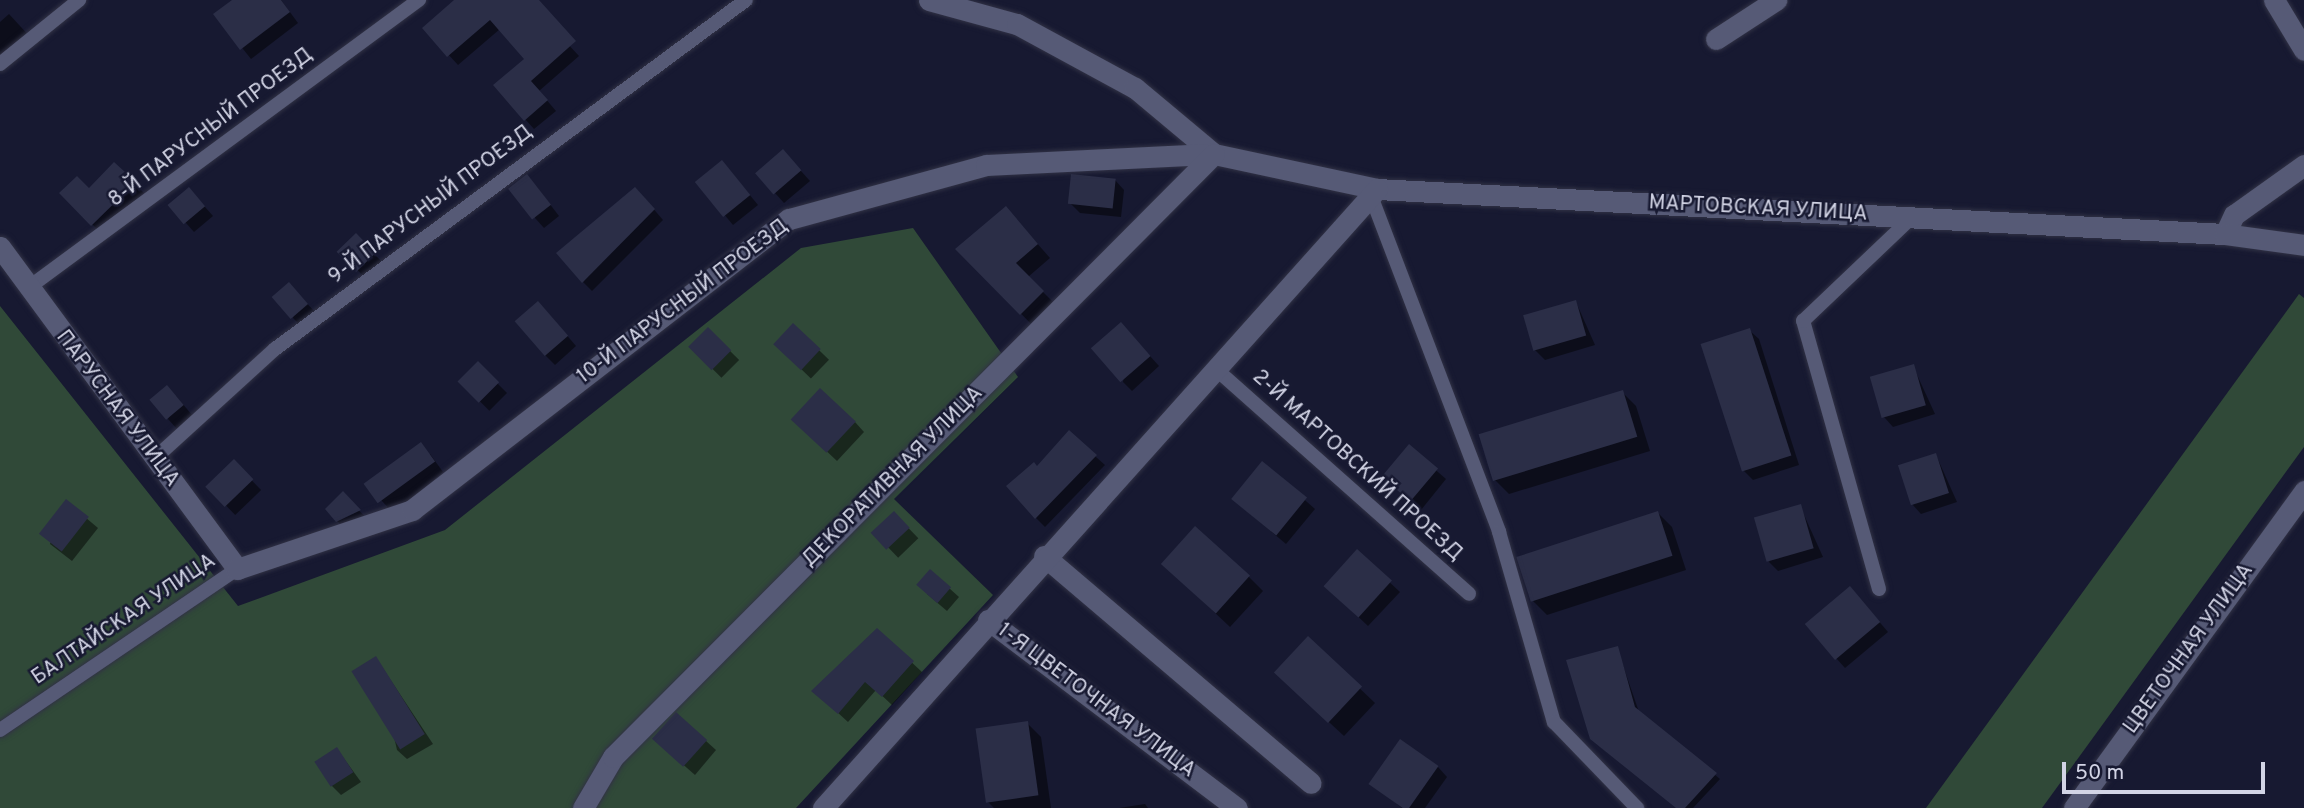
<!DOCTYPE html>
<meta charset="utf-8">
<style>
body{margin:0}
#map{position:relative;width:2304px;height:808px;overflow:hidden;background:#171931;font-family:Overpass,sans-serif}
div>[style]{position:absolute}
.green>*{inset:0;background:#304938}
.shadow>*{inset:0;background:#0007;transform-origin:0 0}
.building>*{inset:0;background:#2b2e47;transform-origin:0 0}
.roads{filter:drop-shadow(0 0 2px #313245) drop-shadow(0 0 2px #313245)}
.lane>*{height:14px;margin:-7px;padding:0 7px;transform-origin:7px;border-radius:7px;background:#565a76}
.street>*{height:21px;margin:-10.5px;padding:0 10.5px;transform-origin:10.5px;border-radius:10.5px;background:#565a76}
span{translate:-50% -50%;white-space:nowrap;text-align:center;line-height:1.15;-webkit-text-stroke:5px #171931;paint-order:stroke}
.street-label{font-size:21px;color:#d2d4e5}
.scale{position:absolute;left:2062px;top:762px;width:203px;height:32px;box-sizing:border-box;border:4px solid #d2d4e5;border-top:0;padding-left:9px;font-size:21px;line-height:24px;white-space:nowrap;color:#d2d4e5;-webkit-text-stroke:5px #171931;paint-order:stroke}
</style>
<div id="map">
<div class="green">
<div style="clip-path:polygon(913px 228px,1018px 377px,894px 499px,993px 595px,796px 808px,0 808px,0 306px,238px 606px,445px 530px,801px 248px)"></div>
<div style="clip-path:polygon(2299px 294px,2304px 298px,2304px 447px,2042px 808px,1926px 808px)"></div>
</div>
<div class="shadow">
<div style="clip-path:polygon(235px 0,281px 0,298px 23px,251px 59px,216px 15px)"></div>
<div style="clip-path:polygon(456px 0,527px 0,579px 56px,539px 91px,556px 111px,534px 129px,525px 119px,526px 60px,500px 29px,458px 65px,424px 28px)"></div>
<div style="clip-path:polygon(9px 14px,32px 39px,0 61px,0 22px)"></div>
<div style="clip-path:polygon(792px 161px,810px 181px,784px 203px,775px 193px)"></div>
<div style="clip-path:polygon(114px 164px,144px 193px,102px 234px,61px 193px,89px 191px)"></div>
<div style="clip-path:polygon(731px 172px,758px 205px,733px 225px,698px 183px)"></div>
<div style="clip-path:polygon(1115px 180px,1124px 190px,1121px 217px,1080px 213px,1070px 203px)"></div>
<div style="clip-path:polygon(536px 186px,559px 216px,544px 228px,535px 218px)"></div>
<div style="clip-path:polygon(198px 199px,213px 216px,194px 232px,170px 205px)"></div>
<div style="clip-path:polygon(645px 199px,663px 220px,592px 291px,583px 282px)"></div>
<div style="clip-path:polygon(1006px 208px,1050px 258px,1028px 277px,1056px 305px,1034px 327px,958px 249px)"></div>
<div style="left:356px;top:236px;width:38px;height:23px;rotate:45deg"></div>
<div style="clip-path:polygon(298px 294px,317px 314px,302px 327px,293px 318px)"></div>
<div style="clip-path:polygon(1576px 302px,1595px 345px,1545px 360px,1535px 350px)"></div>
<div style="clip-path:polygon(547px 312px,576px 346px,555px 365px,545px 355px)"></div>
<div style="left:793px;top:325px;width:50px;height:26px;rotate:44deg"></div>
<div style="left:708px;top:329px;width:44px;height:25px;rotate:45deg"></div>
<div style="clip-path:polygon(1749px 330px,1759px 339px,1799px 465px,1753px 480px,1743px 470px)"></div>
<div style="clip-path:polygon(1130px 334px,1159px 366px,1132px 391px,1123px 382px)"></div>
<div style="left:478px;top:364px;width:41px;height:25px;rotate:45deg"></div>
<div style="clip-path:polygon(1913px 366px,1935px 414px,1893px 427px,1884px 417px)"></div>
<div style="clip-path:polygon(1622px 392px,1636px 406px,1650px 451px,1509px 494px,1495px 480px)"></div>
<div style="clip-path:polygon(176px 396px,192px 415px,177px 429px,168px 419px)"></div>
<div style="clip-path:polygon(855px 422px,864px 432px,837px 461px,803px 429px)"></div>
<div style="clip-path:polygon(1069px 433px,1105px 465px,1045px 527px,1036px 518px)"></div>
<div style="clip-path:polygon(1409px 447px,1446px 479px,1421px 510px,1393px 486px)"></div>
<div style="clip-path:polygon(430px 454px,443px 472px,394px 514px,370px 488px)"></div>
<div style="clip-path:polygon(1936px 455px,1957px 502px,1921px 514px,1912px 504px)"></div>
<div style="left:234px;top:462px;width:39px;height:36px;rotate:46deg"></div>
<div style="clip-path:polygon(1263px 463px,1315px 509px,1286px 544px,1243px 508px)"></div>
<div style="clip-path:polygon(66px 501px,98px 528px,72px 561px,50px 544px)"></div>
<div style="clip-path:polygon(352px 503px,368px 520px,347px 530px,337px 521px)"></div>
<div style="clip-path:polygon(1800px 506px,1823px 557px,1778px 571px,1769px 562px)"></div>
<div style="left:894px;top:513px;width:35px;height:28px;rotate:46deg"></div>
<div style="clip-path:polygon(1658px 513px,1672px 527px,1686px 570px,1547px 615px,1533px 601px)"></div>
<div style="clip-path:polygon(1357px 552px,1400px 592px,1368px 626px,1335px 595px)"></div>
<div style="clip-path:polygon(1177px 577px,1249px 577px,1263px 591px,1230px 627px)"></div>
<div style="clip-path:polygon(949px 588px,959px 597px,947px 611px,927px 594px)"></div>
<div style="clip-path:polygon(1859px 598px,1888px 632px,1845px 668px,1836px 658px)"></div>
<div style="clip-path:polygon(877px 630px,922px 672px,892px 705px,876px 690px,848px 722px,814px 691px)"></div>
<div style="clip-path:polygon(1308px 639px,1375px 703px,1344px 736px,1290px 686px)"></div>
<div style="clip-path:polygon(1617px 648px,1639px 712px,1720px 779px,1693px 808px,1678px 808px,1596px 743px)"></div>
<div style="clip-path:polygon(376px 658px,433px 744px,407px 759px,397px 750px)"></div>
<div style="clip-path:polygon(676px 714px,716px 750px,695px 775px,663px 747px)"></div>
<div style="clip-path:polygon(1027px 723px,1041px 737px,1051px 808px,994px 808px,988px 802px)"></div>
<div style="clip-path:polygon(337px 749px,361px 782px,341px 795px,332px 786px)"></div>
<div style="clip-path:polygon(1438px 767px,1447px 777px,1425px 808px,1402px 808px,1371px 783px)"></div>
<div style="clip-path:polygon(1145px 804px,1148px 808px,1119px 808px)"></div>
</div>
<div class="building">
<div style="clip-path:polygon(232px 0,281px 0,290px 12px,240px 50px,213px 14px)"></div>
<div style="clip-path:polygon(454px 0,539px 0,576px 41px,531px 81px,548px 100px,524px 121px,493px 85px,524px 59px,490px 20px,447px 57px,422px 28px)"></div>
<div style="left:783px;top:149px;width:28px;height:37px;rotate:49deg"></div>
<div style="left:722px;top:160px;width:45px;height:35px;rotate:51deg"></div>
<div style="clip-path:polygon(114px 162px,136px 182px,91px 226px,59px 193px,77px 176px,89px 188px)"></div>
<div style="left:527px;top:174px;width:39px;height:24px;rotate:52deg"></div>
<div style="left:1071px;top:174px;width:45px;height:30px;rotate:6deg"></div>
<div style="left:189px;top:187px;width:25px;height:28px;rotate:50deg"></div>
<div style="clip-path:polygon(635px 187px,655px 209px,582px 283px,556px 253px)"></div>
<div style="clip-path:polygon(1006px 206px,1038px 244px,1016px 263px,1044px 291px,1020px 315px,955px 249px)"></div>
<div style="left:356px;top:233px;width:28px;height:27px;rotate:46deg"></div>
<div style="left:289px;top:282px;width:29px;height:23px;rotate:49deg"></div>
<div style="left:1576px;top:300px;width:37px;height:55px;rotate:74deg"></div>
<div style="left:538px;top:301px;width:46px;height:31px;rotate:49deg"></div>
<div style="left:1121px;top:322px;width:45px;height:40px;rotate:49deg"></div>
<div style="left:793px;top:323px;width:38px;height:29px;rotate:43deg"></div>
<div style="left:708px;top:327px;width:33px;height:28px;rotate:45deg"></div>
<div style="left:1750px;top:328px;width:134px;height:52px;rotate:72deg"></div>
<div style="left:478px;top:361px;width:30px;height:29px;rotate:45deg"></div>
<div style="left:1914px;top:364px;width:43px;height:46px;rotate:74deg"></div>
<div style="left:167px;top:385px;width:26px;height:23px;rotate:50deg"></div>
<div style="left:820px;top:388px;width:49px;height:43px;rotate:43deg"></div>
<div style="left:1623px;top:390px;width:49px;height:151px;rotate:73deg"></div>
<div style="clip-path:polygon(1069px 430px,1097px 455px,1035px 519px,1006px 486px,1034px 462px,1037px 466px)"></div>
<div style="left:421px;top:442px;width:24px;height:71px;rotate:54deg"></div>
<div style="left:1409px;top:444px;width:38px;height:43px;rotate:40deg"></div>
<div style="left:1936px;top:453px;width:42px;height:40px;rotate:72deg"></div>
<div style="left:234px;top:459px;width:28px;height:40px;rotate:46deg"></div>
<div style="left:1262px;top:461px;width:58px;height:49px;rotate:39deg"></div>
<div style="clip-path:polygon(343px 491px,361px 510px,336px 522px,325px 509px)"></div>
<div style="left:66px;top:499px;width:29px;height:44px;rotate:38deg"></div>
<div style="left:1801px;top:504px;width:46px;height:49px;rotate:74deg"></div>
<div style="left:894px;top:511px;width:23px;height:32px;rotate:47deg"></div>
<div style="left:1658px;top:511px;width:47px;height:149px;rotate:72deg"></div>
<div style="left:1195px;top:526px;width:74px;height:51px;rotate:42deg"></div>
<div style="left:1357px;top:549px;width:47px;height:50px;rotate:42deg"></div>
<div style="left:930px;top:569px;width:28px;height:21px;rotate:41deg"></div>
<div style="left:1850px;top:586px;width:47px;height:59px;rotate:50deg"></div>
<div style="clip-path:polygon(877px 628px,914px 661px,882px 697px,865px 682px,838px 714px,811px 691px)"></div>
<div style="left:1308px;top:636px;width:74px;height:50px;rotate:43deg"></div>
<div style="clip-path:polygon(1618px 646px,1635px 707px,1717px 773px,1685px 808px,1676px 808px,1590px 739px,1566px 660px)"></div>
<div style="left:376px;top:656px;width:92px;height:29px;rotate:58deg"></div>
<div style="left:676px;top:712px;width:42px;height:36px;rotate:42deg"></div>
<div style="left:1028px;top:721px;width:75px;height:53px;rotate:82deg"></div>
<div style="left:1400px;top:739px;width:47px;height:55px;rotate:35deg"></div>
<div style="left:337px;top:747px;width:30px;height:27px;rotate:57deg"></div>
</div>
<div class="roads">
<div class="lane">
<div style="left:0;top:64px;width:102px;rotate:-39deg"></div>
<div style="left:1371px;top:196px;width:360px;rotate:69.1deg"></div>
<div style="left:1499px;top:532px;width:198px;rotate:73.9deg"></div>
<div style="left:1554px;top:722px;width:120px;rotate:46deg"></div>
<div style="left:28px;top:288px;width:486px;rotate:-36.4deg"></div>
<div style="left:1217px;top:370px;width:337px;rotate:41.6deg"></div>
<div style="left:154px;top:459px;width:164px;rotate:-42.3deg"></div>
<div style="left:275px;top:349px;width:586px;rotate:-36.54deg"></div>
<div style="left:1879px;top:589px;width:279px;rotate:-105.8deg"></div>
<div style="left:1803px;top:321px;width:149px;rotate:-43.6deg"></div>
<div style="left:0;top:730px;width:287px;rotate:-34.2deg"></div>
</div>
<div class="street">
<div style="left:929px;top:0;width:91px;rotate:15.3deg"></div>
<div style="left:1017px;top:24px;width:134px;rotate:28.5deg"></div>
<div style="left:1135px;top:88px;width:103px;rotate:39.9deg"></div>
<div style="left:2274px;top:0;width:58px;rotate:59deg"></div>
<div style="left:1716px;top:39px;width:72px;rotate:-33deg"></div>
<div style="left:2225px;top:234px;width:21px;rotate:-65deg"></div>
<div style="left:2234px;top:215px;width:86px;rotate:-35.5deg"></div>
<div style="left:0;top:247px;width:400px;rotate:53.6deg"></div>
<div style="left:237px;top:569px;width:185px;rotate:-18.6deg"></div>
<div style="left:412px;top:510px;width:476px;rotate:-37.7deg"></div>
<div style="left:789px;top:219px;width:204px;rotate:-15.3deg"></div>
<div style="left:986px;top:165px;width:228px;rotate:-2.8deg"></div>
<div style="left:1214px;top:154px;width:167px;rotate:12.1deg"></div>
<div style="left:1377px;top:189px;width:849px;rotate:3.04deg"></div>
<div style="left:2225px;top:234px;width:80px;rotate:7.9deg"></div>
<div style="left:1044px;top:556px;width:350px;rotate:40.4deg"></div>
<div style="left:988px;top:620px;width:312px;rotate:37.1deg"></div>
<div style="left:583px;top:808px;width:59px;rotate:-59.5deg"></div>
<div style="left:613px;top:757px;width:851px;rotate:-45.1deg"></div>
<div style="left:823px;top:808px;width:831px;rotate:-48.17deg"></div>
<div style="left:2074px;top:808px;width:392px;rotate:-54deg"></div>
</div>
</div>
<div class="street-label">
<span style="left:211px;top:128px;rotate:-37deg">8-Й ПАРУСНЫЙ ПРОЕЗД</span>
<span style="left:431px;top:205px;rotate:-37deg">9-Й ПАРУСНЫЙ ПРОЕЗД</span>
<span style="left:1758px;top:209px;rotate:3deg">МАРТОВСКАЯ УЛИЦА</span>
<span style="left:683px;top:302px;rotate:-37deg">10-Й ПАРУСНЫЙ ПРОЕЗД</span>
<span style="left:117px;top:409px;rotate:53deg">ПАРУСНАЯ УЛИЦА</span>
<span style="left:1357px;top:466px;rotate:42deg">2-Й МАРТОВСКИЙ ПРОЕЗД</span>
<span style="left:893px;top:477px;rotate:-45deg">ДЕКОРАТИВНАЯ УЛИЦА</span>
<span style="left:124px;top:620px;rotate:-34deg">БАЛТАЙСКАЯ УЛИЦА</span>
<span style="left:2189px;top:649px;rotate:-54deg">ЦВЕТОЧНАЯ УЛИЦА</span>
<span style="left:1096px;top:701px;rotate:37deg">1-Я ЦВЕТОЧНАЯ УЛИЦА</span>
</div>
<div class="scale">50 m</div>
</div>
